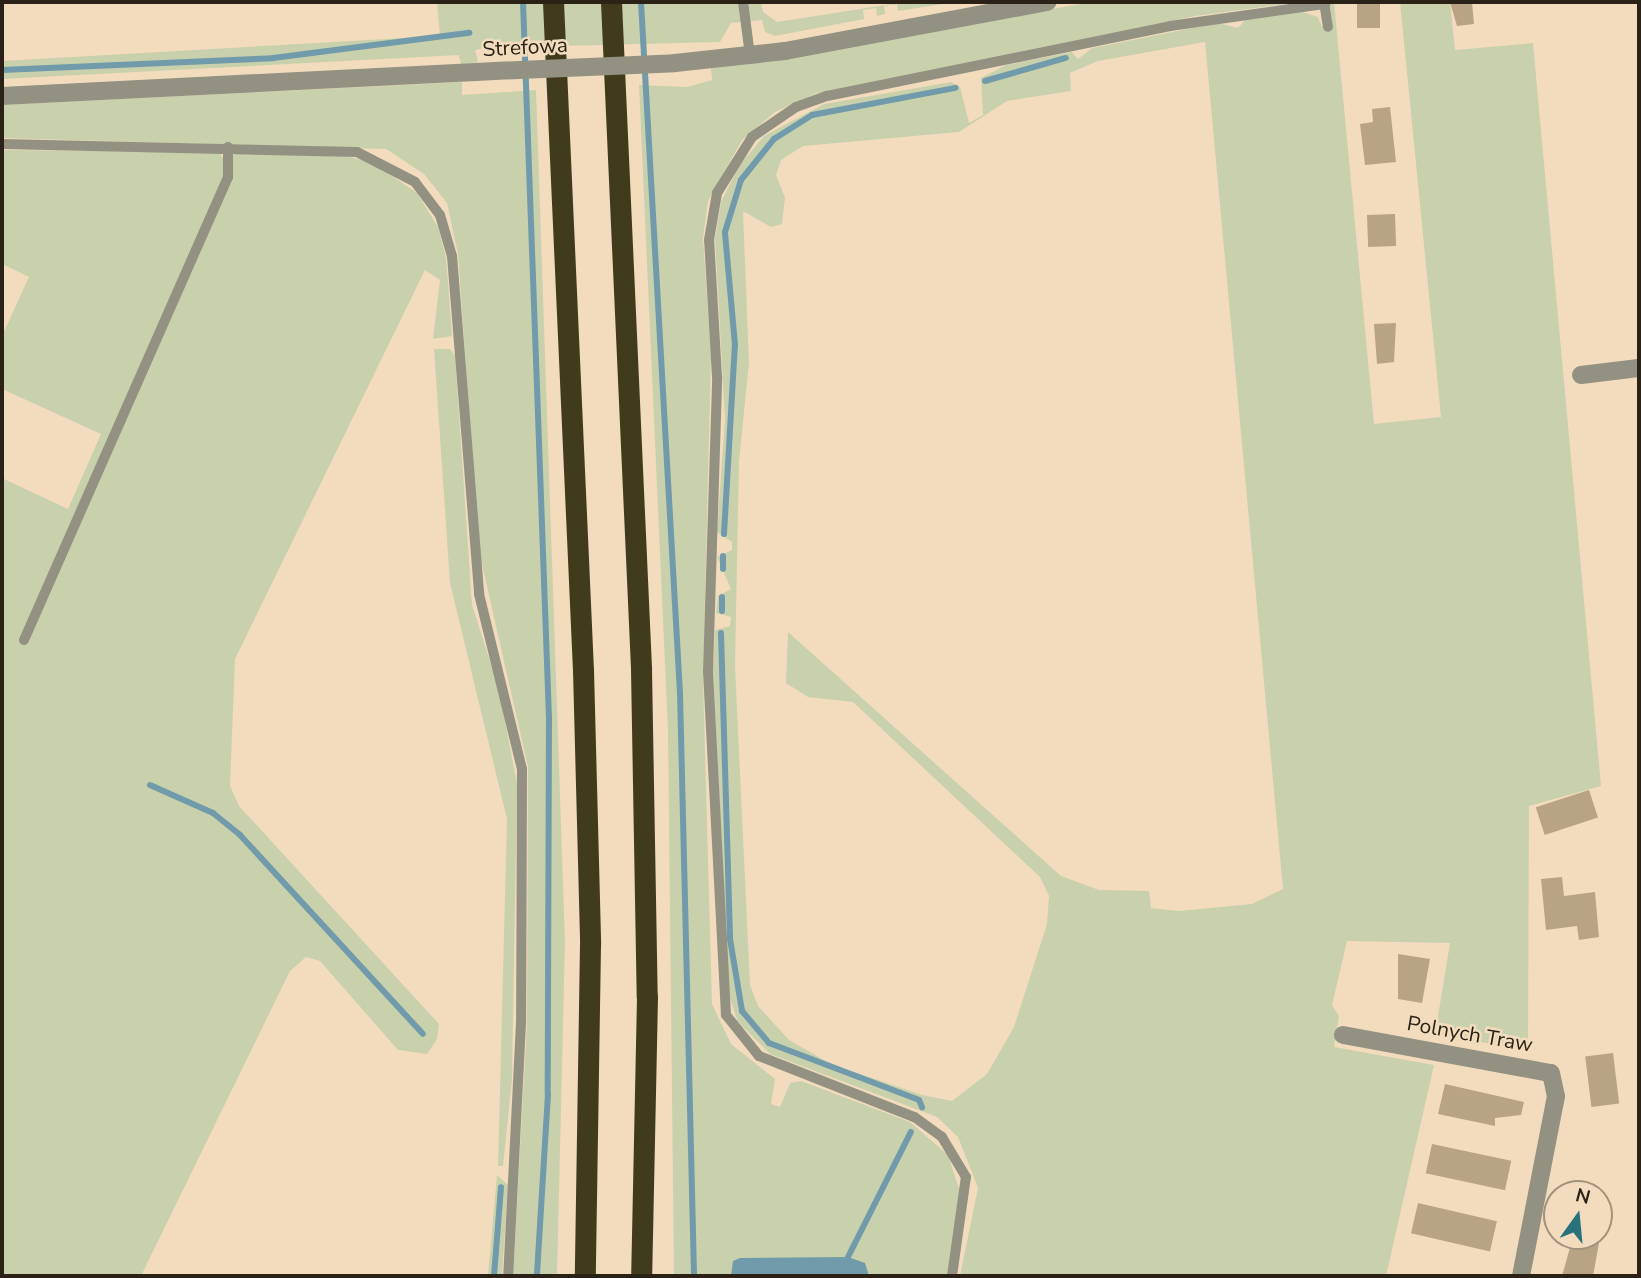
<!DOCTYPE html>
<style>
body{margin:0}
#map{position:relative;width:1641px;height:1278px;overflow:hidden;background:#f3dcbd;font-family:"Nunito Sans",sans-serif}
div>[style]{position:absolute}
.green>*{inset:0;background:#c9d1ac;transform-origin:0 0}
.water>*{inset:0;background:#719bab}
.stream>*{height:6px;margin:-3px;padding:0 3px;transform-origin:3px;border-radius:3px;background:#719bab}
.building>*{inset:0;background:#b9a385;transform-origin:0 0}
.lane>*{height:10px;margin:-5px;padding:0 5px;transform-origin:5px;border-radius:5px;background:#939282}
.street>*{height:18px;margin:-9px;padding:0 9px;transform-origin:9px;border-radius:9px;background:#939282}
.highway>*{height:21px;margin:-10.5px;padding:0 10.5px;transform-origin:10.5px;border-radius:10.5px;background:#403c1b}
.street-bridge>*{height:18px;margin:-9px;padding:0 9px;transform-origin:9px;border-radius:9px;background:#939282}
span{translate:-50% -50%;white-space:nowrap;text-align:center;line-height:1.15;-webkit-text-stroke:5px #f3dcbd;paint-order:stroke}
.street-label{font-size:21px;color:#2b2217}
.frame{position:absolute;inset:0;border:4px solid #2b2217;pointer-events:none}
.north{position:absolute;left:1543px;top:1180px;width:70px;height:70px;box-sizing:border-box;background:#f3dcbd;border:2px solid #a3927b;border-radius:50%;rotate:15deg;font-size:19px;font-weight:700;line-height:28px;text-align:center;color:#2b2217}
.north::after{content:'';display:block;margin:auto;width:24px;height:32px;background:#29727b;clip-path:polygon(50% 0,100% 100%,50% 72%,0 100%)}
</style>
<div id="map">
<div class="green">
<div style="clip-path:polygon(437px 2px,761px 2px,763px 12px,777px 22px,905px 2px,956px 2px,898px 11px,897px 4px,884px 6px,885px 14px,877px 16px,876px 8px,863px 10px,864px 19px,775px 36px,765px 32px,762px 20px,731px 23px,720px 42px,483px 48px,460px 55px,2px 79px,2px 61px,440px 36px)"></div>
<div style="clip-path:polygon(1092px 2px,1299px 2px,1195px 16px,817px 93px,775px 112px,742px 140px,708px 201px,703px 238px,711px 356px,703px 679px,712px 1004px,731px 1044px,775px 1079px,771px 1104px,780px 1107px,790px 1083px,801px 1081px,910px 1122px,948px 1155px,961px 1195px,949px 1276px,674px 1276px,668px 731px,639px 85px,687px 87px,712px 80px,711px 68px)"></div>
<div style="clip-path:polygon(evenodd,1329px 2px,1334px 2px,1374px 424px,1441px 417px,1400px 2px,1450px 2px,1455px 50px,1533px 43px,1601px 786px,1529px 806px,1528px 1050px,1435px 1034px,1450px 943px,1347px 941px,1332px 1005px,1339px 1016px,1334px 1047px,1434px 1065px,1386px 1276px,960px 1276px,978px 1188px,958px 1137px,937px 1117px,770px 1054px,738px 1022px,729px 996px,713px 669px,715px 630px,730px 626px,731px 617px,716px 613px,718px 596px,731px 589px,717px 557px,732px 550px,732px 542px,717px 532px,725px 420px,715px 239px,721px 202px,739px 166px,764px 136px,824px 104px,951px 82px,960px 87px,969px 123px,983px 115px,981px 78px,1006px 65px,1072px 52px,1078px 59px,1092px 48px,1218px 23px,1238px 28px,1245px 20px,1302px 12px,1318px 17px,1322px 27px,1333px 27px,1329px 2px,1205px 42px,1283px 889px,1252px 904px,1179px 911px,1151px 908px,1149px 891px,1099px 890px,1061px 876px,788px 632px,786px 683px,808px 697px,853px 702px,1040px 877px,1049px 896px,1047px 924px,1014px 1027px,987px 1074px,952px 1101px,922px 1095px,831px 1064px,789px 1040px,758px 1006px,750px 985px,735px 666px,739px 461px,749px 363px,743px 211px,771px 227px,782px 224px,785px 198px,776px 175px,781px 160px,803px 146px,959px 132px,1007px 101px,1071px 91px,1070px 73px,1098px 61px,1205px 42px)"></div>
<div style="left:478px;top:62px;width:17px;height:477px;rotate:167deg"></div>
<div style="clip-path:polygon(462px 82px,462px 95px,536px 90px,565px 942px,557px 1276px,513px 1276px,527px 1023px,528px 767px,479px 551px,458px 254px,447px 203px,424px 174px,386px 149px,2px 138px,2px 105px)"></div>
<div style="clip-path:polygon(2px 150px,219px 152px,224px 160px,240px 152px,347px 156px,373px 163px,417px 193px,438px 227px,446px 257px,452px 336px,433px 339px,440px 280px,425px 270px,235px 659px,230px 786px,239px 806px,439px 1024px,437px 1039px,427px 1054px,398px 1050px,320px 961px,306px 957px,290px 971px,141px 1276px,2px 1276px,2px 478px,68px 509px,101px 434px,2px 389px,2px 336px,29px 277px,2px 264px)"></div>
<div style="clip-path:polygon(434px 349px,450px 349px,455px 356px,472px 605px,498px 686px,517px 783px,512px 1080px,503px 1166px,498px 1166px,507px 819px,450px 583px)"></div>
<div style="clip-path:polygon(497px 1175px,508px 1185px,502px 1276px,488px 1276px)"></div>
</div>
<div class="water">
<div style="clip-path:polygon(848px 1257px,865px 1263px,869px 1276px,731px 1276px,733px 1261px,740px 1258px)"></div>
</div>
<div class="stream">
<div style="left:523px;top:2px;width:716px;rotate:87.92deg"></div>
<div style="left:549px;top:718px;width:376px;rotate:90.2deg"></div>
<div style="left:548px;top:1094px;width:182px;rotate:93.5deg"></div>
<div style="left:641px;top:2px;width:692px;rotate:86.77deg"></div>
<div style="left:680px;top:693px;width:583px;rotate:88.62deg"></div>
<div style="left:2px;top:70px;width:271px;rotate:-2.5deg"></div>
<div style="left:273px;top:58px;width:198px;rotate:-7.3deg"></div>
<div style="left:985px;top:81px;width:84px;rotate:-15.9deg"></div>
<div style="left:724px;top:534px;width:189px;rotate:-86.7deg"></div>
<div style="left:735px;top:345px;width:113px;rotate:-95.1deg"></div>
<div style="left:725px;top:232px;width:54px;rotate:-72.9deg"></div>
<div style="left:741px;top:180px;width:53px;rotate:-51.2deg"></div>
<div style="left:774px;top:139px;width:45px;rotate:-32.3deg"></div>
<div style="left:812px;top:115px;width:146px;rotate:-10.7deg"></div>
<div style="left:723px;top:569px;width:13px;rotate:-90deg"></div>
<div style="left:722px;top:611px;width:14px;rotate:-90deg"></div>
<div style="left:721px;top:633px;width:306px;rotate:88.3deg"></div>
<div style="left:730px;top:939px;width:73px;rotate:80.5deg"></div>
<div style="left:742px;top:1011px;width:42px;rotate:49.8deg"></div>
<div style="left:769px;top:1043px;width:160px;rotate:20.8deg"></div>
<div style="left:919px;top:1100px;width:8px;rotate:67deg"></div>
<div style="left:150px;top:785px;width:69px;rotate:24deg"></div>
<div style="left:213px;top:813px;width:35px;rotate:39deg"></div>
<div style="left:240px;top:835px;width:270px;rotate:47.4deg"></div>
<div style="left:848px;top:1257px;width:140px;rotate:-63.3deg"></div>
<div style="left:494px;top:1276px;width:89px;rotate:-85.5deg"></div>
</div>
<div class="building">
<div style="left:1357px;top:2px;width:23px;height:26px"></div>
<div style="clip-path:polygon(1450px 2px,1472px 2px,1474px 24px,1457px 26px)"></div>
<div style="clip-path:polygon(1390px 107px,1396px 162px,1365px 165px,1360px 124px,1373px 122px,1372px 109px)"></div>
<div style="left:1395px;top:214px;width:32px;height:28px;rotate:88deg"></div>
<div style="clip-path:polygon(1396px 323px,1394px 362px,1377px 364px,1374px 324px)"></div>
<div style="left:1589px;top:790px;width:29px;height:56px;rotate:72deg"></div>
<div style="clip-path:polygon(1562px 877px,1564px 896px,1595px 892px,1599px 937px,1579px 940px,1577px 926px,1546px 930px,1541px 879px)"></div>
<div style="clip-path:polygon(1398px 954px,1430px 959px,1422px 1003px,1398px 999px)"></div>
<div style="left:1613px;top:1053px;width:51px;height:28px;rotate:83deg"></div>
<div style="clip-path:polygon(1445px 1084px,1524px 1102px,1521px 1115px,1495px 1118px,1495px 1126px,1438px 1114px)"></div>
<div style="left:1432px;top:1144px;width:81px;height:30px;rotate:12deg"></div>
<div style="left:1418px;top:1203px;width:81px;height:31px;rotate:13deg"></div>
<div style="clip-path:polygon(1573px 1237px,1599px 1243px,1593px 1276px,1562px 1276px)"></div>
</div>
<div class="lane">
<div style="left:743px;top:2px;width:53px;rotate:82.5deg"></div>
<div style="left:1324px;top:2px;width:25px;rotate:81deg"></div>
<div style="left:2px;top:144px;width:355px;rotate:1.3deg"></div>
<div style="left:357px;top:152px;width:65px;rotate:27.3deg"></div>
<div style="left:415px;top:182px;width:41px;rotate:52.9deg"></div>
<div style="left:440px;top:215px;width:43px;rotate:73.7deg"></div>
<div style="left:452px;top:256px;width:339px;rotate:85.4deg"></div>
<div style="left:479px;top:594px;width:180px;rotate:76.2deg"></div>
<div style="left:522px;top:769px;width:254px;rotate:90.2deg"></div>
<div style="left:521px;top:1023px;width:253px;rotate:92.9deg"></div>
<div style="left:24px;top:640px;width:506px;rotate:-66.22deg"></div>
<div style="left:228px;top:177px;width:30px;rotate:-90deg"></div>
<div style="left:952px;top:1276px;width:100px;rotate:-82deg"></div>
<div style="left:966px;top:1177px;width:47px;rotate:-121deg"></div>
<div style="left:942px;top:1137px;width:34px;rotate:-144deg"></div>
<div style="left:914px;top:1117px;width:167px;rotate:-158.5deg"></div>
<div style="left:759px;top:1056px;width:53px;rotate:-128.8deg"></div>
<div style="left:726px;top:1015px;width:344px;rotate:-93deg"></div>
<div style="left:708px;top:671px;width:294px;rotate:-88.2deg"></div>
<div style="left:717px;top:377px;width:137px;rotate:-93.3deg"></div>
<div style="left:709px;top:240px;width:48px;rotate:-80.3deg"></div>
<div style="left:717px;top:193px;width:66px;rotate:-58deg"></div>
<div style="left:752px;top:137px;width:53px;rotate:-34.3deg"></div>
<div style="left:796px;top:107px;width:33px;rotate:-20deg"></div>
<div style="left:827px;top:96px;width:350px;rotate:-11.5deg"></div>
<div style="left:1170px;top:26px;width:157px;rotate:-8.1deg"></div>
</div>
<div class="street">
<div style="left:675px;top:63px;width:111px;rotate:-6.2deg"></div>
<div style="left:785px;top:51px;width:267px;rotate:-10.6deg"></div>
<div style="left:2px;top:96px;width:494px;rotate:-2.9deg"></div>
<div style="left:1581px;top:375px;width:58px;rotate:-6.9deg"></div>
<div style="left:1343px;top:1035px;width:211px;rotate:10.4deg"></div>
<div style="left:1551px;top:1073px;width:24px;rotate:78deg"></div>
<div style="left:1556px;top:1096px;width:183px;rotate:101deg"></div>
</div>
<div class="highway">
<div style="left:553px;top:2px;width:669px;rotate:87.43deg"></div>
<div style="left:583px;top:670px;width:274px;rotate:88.5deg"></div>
<div style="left:590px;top:944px;width:332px;rotate:90.9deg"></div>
<div style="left:611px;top:2px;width:668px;rotate:87.42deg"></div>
<div style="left:641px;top:669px;width:328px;rotate:89deg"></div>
<div style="left:647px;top:997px;width:279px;rotate:91.2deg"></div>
</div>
<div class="street-bridge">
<div style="left:495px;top:71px;width:180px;rotate:-2.5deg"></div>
</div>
<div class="street-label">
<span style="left:525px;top:47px;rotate:-3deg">Strefowa</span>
<span style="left:1470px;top:1034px;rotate:10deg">Polnych Traw</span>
</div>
<div class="frame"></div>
<div class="north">N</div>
</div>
